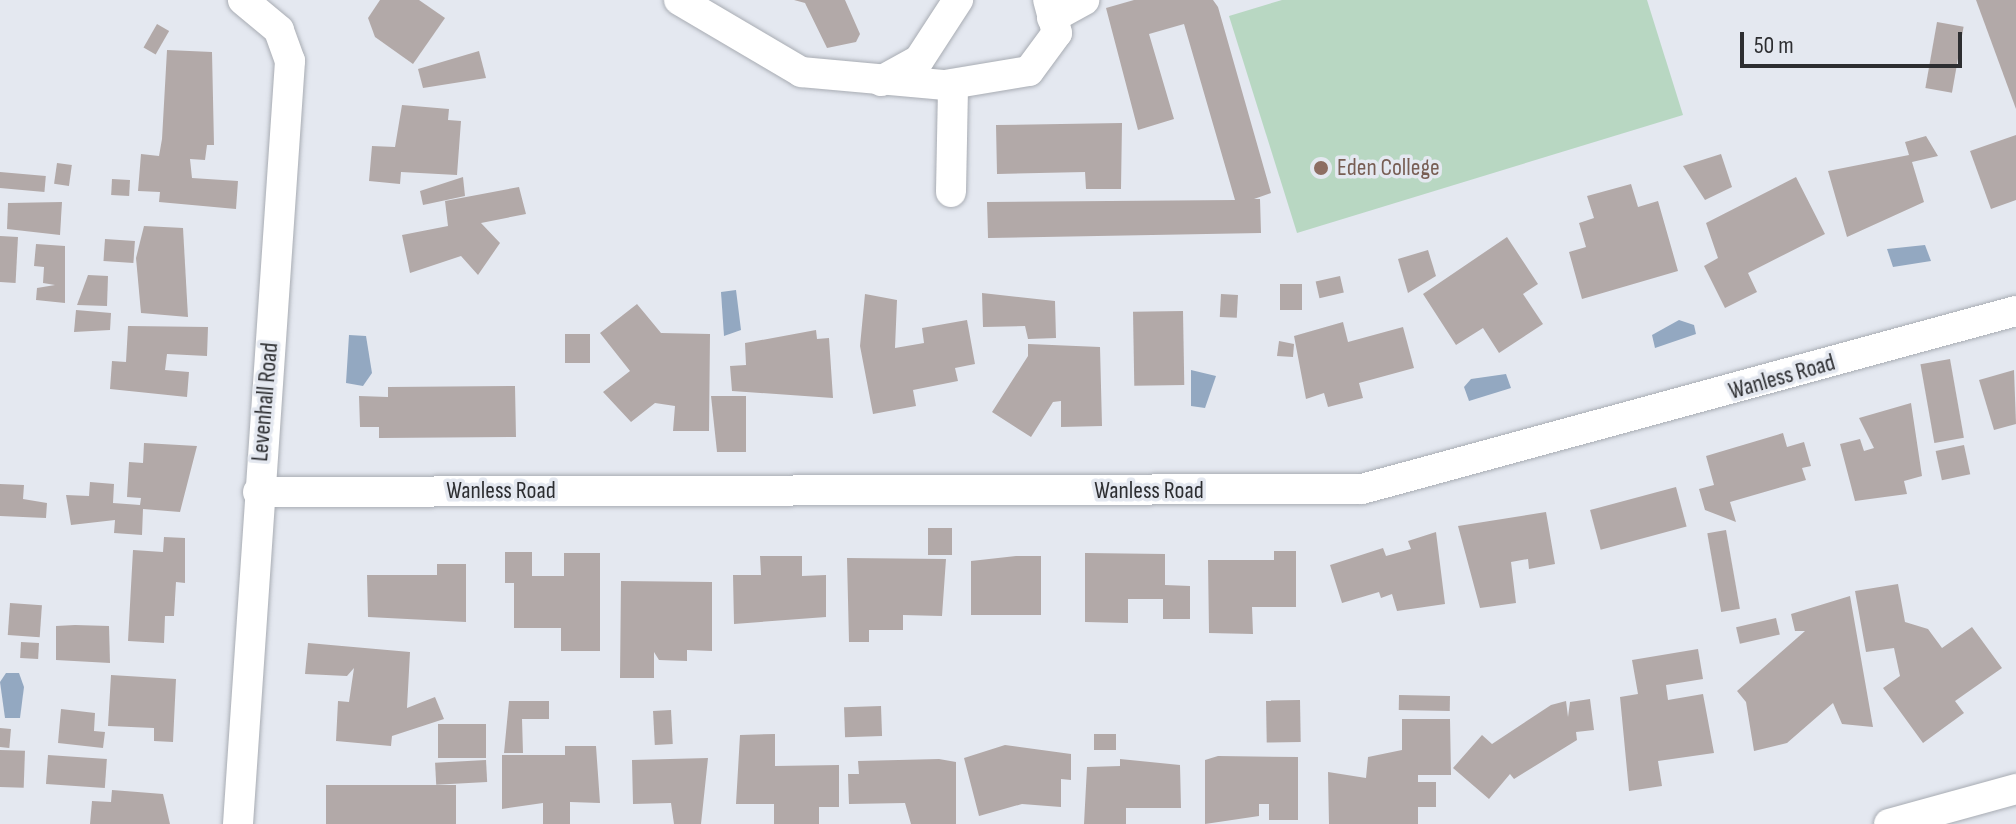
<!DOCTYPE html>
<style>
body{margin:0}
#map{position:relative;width:2016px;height:824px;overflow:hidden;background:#e4e8f0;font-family:"Sofia Sans Condensed",sans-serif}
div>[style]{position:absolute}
.green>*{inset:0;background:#b8d7c2}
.water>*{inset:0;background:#93a8c1}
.building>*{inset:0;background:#b2a9a8;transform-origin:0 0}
.roads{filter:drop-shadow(0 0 2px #a8acb3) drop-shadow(0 0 2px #a8acb3)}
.minor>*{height:30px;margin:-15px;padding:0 15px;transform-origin:15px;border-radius:15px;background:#fff}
.dots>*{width:22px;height:22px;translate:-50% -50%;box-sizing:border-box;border:4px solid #e4e8f0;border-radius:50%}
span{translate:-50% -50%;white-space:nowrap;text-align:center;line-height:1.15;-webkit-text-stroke:7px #e4e8f0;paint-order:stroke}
.education-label{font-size:24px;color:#785e54}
.left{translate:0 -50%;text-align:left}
.street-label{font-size:24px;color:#2d2e31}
.scale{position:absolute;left:1740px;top:32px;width:222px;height:36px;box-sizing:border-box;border:4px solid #2d2e31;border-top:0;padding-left:10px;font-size:24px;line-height:28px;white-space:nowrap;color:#2d2e31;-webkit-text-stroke:6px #e4e8f0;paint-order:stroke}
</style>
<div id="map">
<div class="green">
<div style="clip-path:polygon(1282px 0,1647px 0,1683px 115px,1297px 233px,1229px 16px)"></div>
</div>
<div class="water">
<div style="clip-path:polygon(1925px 245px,1931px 261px,1893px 267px,1887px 249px)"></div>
<div style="clip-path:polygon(736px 290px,741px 330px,724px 336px,721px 292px)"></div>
<div style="clip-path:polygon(1679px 320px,1694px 325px,1696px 334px,1655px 348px,1652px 335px)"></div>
<div style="clip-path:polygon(349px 335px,366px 336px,372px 373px,363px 386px,346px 383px)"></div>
<div style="clip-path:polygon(1191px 370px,1216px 376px,1205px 408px,1191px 406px)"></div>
<div style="clip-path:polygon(1506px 374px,1511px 388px,1469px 401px,1464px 387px,1471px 379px)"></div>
<div style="clip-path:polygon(6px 673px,19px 673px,24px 687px,20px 718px,5px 718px,0 682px)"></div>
</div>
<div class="building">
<div style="clip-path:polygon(380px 0,419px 0,445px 18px,413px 64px,375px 37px,368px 18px)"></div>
<div style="clip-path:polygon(794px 0,845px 0,860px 34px,856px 42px,827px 48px,805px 3px)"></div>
<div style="clip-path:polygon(1134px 0,1213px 0,1218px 7px,1271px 193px,1254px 199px,1260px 199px,1261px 233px,988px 238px,987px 202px,1235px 200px,1184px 24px,1149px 34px,1174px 119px,1138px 130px,1106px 8px)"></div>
<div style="clip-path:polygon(1976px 0,2016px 0,2016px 109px)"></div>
<div style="left:1937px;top:22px;width:27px;height:67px;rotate:10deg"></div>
<div style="left:157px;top:24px;width:14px;height:27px;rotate:30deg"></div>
<div style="clip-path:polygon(167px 50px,212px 52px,214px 145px,207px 145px,205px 160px,190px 159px,192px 178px,238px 181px,236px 209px,159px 202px,160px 192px,138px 191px,141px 154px,159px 156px,162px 139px)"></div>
<div style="clip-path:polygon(479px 51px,486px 78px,423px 88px,418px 69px)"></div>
<div style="clip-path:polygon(402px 105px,449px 109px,448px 120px,461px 121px,457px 175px,401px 172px,400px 184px,369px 181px,372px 146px,395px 147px)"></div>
<div style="clip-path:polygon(1122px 123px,1121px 189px,1086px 189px,1085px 172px,997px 174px,996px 125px)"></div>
<div style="clip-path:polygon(2016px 135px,2016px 200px,1991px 209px,1970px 151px)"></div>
<div style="clip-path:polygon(1926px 136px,1938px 156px,1912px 162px,1924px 202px,1847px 237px,1828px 171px,1909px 155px,1905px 142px)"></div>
<div style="clip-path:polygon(1721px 154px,1732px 187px,1705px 200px,1683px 166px)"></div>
<div style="left:57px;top:163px;width:15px;height:21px;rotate:8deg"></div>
<div style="left:0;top:172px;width:46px;height:16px;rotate:5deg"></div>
<div style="clip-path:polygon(463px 177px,465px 196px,423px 205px,420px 191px)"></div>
<div style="clip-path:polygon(1796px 177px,1825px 234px,1748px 273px,1757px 292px,1725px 308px,1704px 266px,1718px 258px,1706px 223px)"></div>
<div style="left:112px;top:179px;width:18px;height:16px;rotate:3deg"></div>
<div style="clip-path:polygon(1631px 184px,1638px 207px,1658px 201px,1678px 271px,1582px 299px,1569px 252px,1586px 247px,1579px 223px,1594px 218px,1587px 196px)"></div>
<div style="clip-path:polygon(519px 187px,526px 214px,481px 223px,500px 243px,478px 275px,461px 256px,410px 273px,402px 235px,448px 226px,445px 201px)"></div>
<div style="clip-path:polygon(62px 202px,60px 235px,7px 229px,8px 203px)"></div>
<div style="clip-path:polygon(144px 226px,183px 228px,188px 317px,141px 313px,136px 258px)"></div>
<div style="left:0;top:236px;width:18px;height:46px;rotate:3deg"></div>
<div style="clip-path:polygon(1507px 237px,1538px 284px,1523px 294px,1543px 324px,1499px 353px,1483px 328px,1456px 345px,1423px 294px)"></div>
<div style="left:105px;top:239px;width:30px;height:22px;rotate:4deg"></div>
<div style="clip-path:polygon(36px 244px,65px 246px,65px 303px,36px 300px,37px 288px,55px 285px,43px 283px,44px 267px,34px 266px)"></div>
<div style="clip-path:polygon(1428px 250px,1436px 276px,1408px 293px,1398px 259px)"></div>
<div style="clip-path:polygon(88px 275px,108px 276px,107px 306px,77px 305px)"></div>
<div style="left:1340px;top:276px;width:17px;height:25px;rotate:77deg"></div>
<div style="left:1280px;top:284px;width:22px;height:26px"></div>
<div style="clip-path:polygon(982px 293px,1055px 301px,1056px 338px,1028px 339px,1025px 326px,983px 327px)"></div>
<div style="clip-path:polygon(865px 294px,897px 300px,895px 348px,924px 343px,922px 328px,967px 320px,975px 364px,955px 368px,958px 381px,913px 390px,916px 406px,873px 414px,860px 346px)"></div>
<div style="left:1221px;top:294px;width:17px;height:23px;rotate:3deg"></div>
<div style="clip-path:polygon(637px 304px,661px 333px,710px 334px,709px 431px,673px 431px,675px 406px,655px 403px,631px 422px,603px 392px,630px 371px,600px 333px)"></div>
<div style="clip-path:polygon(76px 310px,111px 313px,110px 330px,74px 332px)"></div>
<div style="left:1183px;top:311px;width:74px;height:50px;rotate:89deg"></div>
<div style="clip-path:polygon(1343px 322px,1348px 342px,1403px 327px,1414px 368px,1359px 383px,1363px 398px,1328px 407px,1324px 393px,1306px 399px,1294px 336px)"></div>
<div style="clip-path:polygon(128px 326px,208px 327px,207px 356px,167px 354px,165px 370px,189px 372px,187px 397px,110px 389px,112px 361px,126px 362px)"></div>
<div style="clip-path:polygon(816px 330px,817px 339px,829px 338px,833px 398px,732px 391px,730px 366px,746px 365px,745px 343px)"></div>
<div style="left:565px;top:334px;width:25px;height:29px"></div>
<div style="clip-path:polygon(1279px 341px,1294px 344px,1293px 357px,1277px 356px)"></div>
<div style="clip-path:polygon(1028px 344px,1100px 347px,1102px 426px,1061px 427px,1061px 401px,1053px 402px,1031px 437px,992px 412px,1028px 356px)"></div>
<div style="left:1950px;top:359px;width:80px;height:30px;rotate:80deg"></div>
<div style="clip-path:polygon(2014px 370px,2016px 424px,1994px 430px,1979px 380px)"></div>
<div style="clip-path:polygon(515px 386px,516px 437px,379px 438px,379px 427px,360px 427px,359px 396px,388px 397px,388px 387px)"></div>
<div style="clip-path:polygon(711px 396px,746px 396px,746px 452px,717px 452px)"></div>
<div style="clip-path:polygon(1911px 403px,1922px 476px,1904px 481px,1907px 494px,1855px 501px,1840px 444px,1860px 439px,1864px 451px,1874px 448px,1859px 418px)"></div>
<div style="clip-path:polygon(1783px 433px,1787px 447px,1804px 442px,1811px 466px,1802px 468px,1806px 480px,1730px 502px,1736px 522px,1705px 510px,1699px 489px,1714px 485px,1706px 456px)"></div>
<div style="clip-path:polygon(144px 443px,197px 446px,180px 512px,143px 509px,142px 535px,114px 533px,115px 520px,71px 525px,66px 495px,89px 496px,90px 482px,114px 484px,113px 503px,140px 505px,141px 498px,127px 497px,129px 462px,143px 463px)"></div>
<div style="left:1964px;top:445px;width:30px;height:29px;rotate:78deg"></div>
<div style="clip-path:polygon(0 484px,24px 485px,23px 499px,47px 503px,46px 518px,0 516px)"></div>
<div style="left:1676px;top:487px;width:41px;height:89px;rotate:75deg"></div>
<div style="clip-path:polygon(1546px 512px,1555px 564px,1529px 569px,1528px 559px,1511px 562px,1516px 603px,1480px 608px,1458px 526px)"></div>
<div style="left:928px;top:528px;width:24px;height:27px"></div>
<div style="left:1726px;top:530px;width:80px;height:19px;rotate:80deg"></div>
<div style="clip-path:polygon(1436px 532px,1445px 604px,1397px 611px,1392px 594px,1381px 598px,1379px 592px,1342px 603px,1330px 565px,1383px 548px,1386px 556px,1411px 549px,1408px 541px)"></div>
<div style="clip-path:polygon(164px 537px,185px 538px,185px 583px,176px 582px,174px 616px,165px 616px,164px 643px,128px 641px,133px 550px,163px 552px)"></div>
<div style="clip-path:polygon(1274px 551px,1296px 551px,1296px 607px,1252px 607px,1253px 634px,1209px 633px,1208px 560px,1274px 560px)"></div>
<div style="clip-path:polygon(505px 552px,532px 552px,532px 576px,564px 576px,564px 553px,600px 553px,600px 651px,561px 651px,561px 628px,514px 628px,514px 583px,505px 583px)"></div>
<div style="clip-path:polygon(1085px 553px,1165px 554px,1165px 585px,1190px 586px,1190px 619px,1163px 619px,1163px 599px,1128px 599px,1128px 623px,1085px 622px)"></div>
<div style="clip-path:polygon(760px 556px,802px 556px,802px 576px,826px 575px,826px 617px,734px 624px,733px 575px,761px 575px)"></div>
<div style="clip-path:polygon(1016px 556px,1041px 556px,1041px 615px,971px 615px,971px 561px)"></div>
<div style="clip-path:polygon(847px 558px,946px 559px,942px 616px,903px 615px,903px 630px,869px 630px,869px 642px,849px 642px)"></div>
<div style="clip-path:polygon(437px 564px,466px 564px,466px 622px,368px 617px,367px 575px,437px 575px)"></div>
<div style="clip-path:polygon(621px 581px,712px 582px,712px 651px,687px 650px,687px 661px,659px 660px,654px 652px,654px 678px,620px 678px)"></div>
<div style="clip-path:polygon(1898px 584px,1905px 622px,1928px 629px,1942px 648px,1972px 627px,2002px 668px,1955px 701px,1964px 713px,1923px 743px,1883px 688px,1900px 676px,1894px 648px,1866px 652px,1855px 591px)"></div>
<div style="clip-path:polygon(1850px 596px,1873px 727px,1842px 724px,1833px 703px,1787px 743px,1754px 751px,1746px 702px,1737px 691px,1805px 631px,1795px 631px,1791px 614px)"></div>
<div style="left:10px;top:603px;width:32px;height:32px;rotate:4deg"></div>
<div style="left:1776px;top:618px;width:17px;height:41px;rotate:77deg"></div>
<div style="clip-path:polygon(75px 625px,109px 626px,110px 663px,56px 660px,56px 626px)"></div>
<div style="left:21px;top:642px;width:18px;height:16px;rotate:3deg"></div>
<div style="clip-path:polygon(308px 643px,410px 652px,407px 708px,435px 697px,444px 719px,392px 736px,391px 746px,336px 741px,338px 701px,349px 702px,354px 668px,347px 676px,305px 674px)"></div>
<div style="clip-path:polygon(1698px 649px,1703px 679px,1666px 685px,1668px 700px,1703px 694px,1714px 753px,1658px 761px,1662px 786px,1629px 791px,1620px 697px,1638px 694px,1632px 660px)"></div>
<div style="clip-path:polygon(111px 675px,176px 679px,173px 742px,154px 741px,154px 728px,108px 726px)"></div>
<div style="left:1399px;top:695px;width:51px;height:15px;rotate:1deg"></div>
<div style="clip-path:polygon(1590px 699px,1594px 730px,1576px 732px,1577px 740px,1514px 779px,1510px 774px,1489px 799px,1453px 768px,1482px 735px,1492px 744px,1551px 705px,1566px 701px,1568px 717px,1570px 702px)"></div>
<div style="left:1300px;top:700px;width:42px;height:34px;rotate:89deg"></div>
<div style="clip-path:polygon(509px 701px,549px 701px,549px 719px,522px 719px,523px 753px,504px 753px)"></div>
<div style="left:881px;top:706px;width:30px;height:37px;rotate:88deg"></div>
<div style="clip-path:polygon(61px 709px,95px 713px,94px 731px,105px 732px,103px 748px,58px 743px)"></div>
<div style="left:671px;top:710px;width:34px;height:18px;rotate:87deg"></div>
<div style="clip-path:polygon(1402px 719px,1450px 719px,1451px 775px,1418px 775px,1418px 782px,1436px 782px,1436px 807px,1418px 807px,1418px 824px,1329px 824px,1328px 772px,1366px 778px,1368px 757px,1402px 750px)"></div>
<div style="left:438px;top:724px;width:48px;height:34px"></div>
<div style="left:0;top:728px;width:11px;height:19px;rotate:5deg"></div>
<div style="clip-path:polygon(775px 734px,775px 766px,839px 765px,839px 807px,819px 807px,819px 824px,774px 824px,774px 804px,736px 804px,740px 735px)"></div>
<div style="left:1094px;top:734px;width:22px;height:16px"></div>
<div style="clip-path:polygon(1005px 745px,1071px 754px,1071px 780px,1061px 779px,1061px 807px,1022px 804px,979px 816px,964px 758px)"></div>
<div style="clip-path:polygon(565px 746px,596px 746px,600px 803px,570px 802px,570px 824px,543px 824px,543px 803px,502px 809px,502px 755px,565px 755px)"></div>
<div style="left:0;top:750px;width:25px;height:37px;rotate:2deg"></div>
<div style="left:48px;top:755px;width:59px;height:29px;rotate:4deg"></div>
<div style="clip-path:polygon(1218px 756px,1298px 757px,1298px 820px,1269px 820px,1269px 804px,1259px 804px,1259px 816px,1205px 824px,1205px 760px)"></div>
<div style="clip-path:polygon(708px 758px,701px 824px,674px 824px,671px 803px,633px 804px,632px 760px)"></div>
<div style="clip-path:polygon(939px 759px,956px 762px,956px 824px,911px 824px,905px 803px,849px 804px,848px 774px,859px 774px,858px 761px)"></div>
<div style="clip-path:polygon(1120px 759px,1180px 765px,1181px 808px,1126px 808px,1126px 824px,1084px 824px,1087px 767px,1120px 766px)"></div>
<div style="left:486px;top:760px;width:22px;height:51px;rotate:87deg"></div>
<div style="left:456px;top:785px;width:39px;height:130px;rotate:90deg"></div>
<div style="clip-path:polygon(112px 790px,163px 794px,170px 824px,90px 824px,92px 801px,111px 802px)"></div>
</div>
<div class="roads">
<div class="minor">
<div style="left:679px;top:0;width:142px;rotate:30.5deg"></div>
<div style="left:801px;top:72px;width:145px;rotate:5.2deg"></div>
<div style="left:945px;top:85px;width:85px;rotate:-9.5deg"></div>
<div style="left:1029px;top:71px;width:47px;rotate:-53.6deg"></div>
<div style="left:1057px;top:33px;width:34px;rotate:-105deg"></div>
<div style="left:1052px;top:18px;width:37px;rotate:-29deg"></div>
<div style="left:881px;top:81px;width:43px;rotate:-28.9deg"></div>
<div style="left:919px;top:60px;width:72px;rotate:-57deg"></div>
<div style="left:951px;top:192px;width:107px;rotate:-88.9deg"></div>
<div style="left:258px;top:492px;width:1104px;rotate:-0.16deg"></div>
<div style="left:1362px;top:489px;width:678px;rotate:-15.23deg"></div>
<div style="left:238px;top:824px;width:765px;rotate:-86.1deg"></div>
<div style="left:290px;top:61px;width:33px;rotate:-110deg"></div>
<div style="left:279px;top:30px;width:47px;rotate:-140.2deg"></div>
<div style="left:1889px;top:824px;width:132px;rotate:-15.4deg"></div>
</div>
</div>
<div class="dots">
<div style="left:1321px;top:168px;background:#8d6e63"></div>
</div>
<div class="education-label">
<span class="left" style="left:1337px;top:168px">Eden College</span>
</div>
<div class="street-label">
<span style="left:1782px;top:377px;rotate:-16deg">Wanless Road</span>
<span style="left:265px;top:402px;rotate:-85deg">Levenhall Road</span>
<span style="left:501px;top:491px">Wanless Road</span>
<span style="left:1149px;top:491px">Wanless Road</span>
</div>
<div class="scale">50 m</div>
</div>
